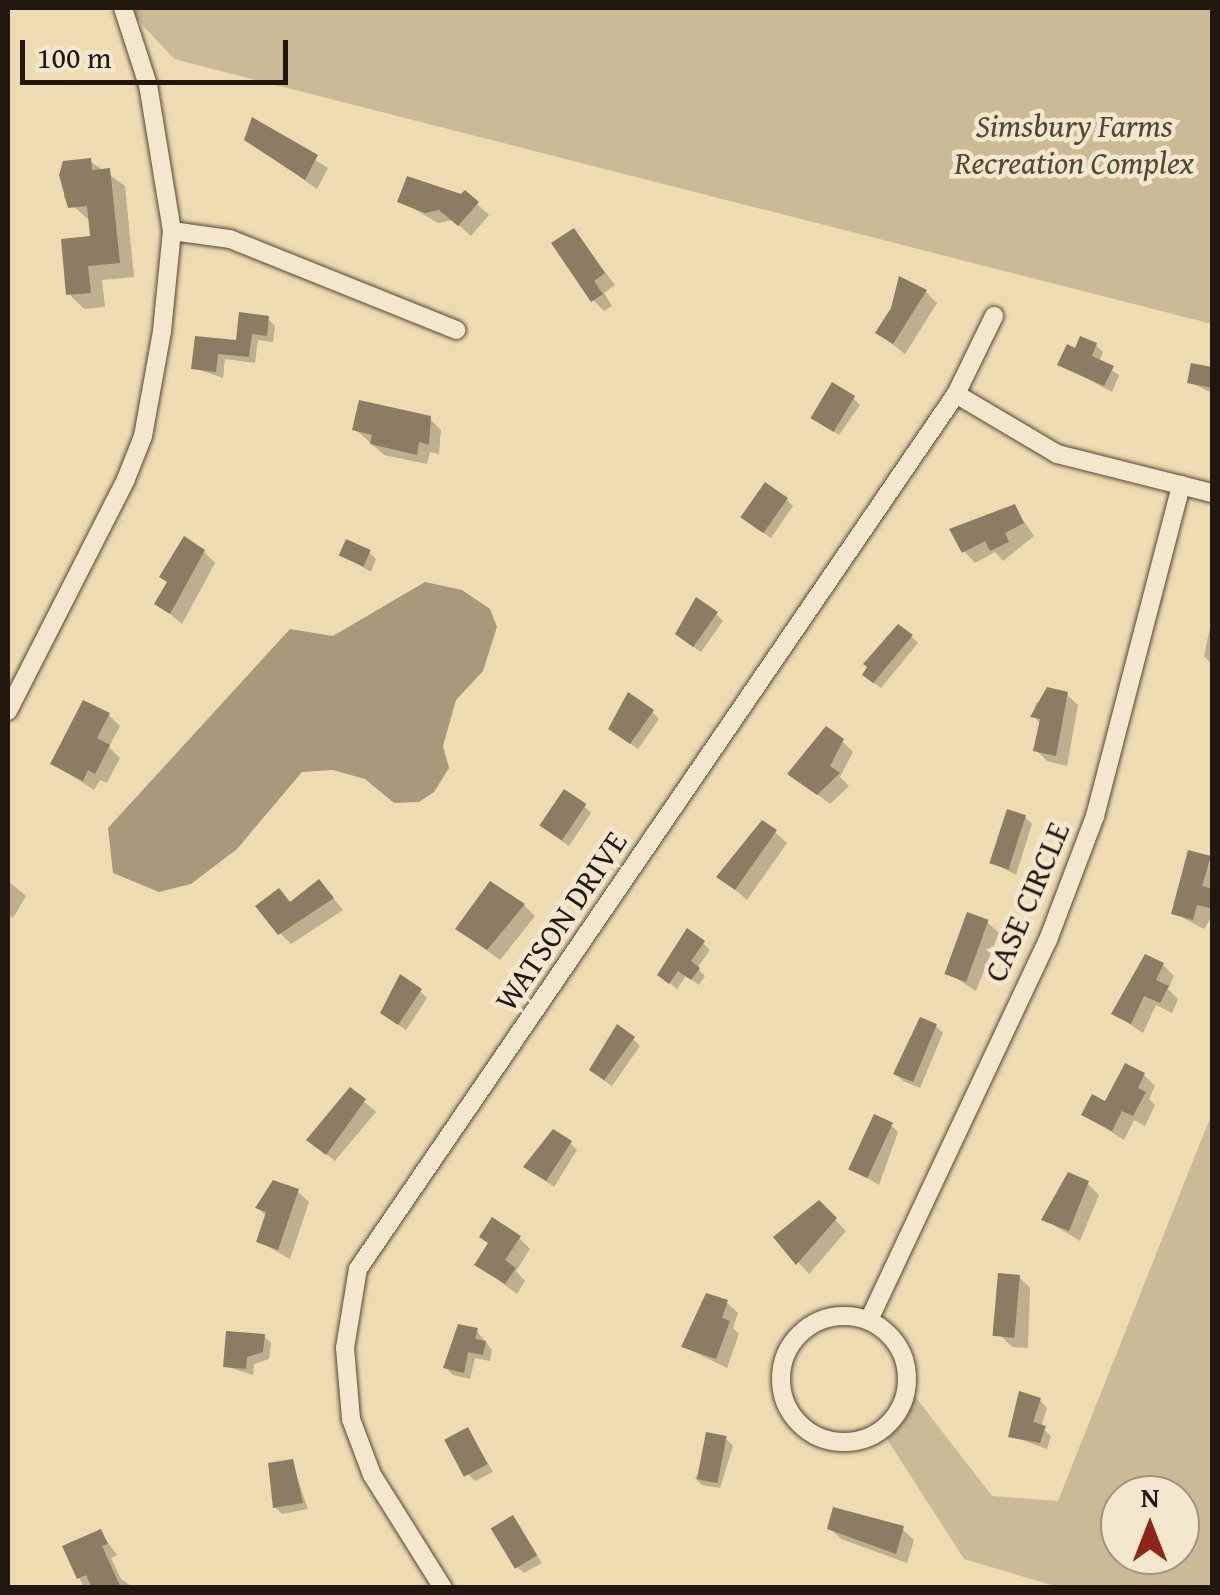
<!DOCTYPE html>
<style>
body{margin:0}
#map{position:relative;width:1220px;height:1595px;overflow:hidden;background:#eddcb2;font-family:"Gentium Book Plus",serif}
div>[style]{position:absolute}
.green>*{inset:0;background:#cabb96}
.water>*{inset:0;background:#a8997b}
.shadow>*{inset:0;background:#0003;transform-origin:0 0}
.building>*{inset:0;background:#8b7d64;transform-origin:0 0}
.roads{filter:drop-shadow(0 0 2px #544838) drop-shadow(0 0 2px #544838)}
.minor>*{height:18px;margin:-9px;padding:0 9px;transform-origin:9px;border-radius:9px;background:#f3e8cd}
.minor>.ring{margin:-9px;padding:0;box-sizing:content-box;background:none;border:18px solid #f3e8cd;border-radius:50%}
span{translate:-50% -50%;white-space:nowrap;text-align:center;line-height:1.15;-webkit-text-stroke:9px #f3e8cd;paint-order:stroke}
.park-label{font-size:32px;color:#544838;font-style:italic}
.street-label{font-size:32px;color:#21170f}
.frame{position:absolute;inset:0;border:10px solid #21170f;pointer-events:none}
.north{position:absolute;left:1100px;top:1475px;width:100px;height:100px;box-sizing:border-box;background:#f3e8cd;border:2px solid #9f9481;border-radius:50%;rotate:0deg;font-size:28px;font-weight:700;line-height:40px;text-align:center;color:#21170f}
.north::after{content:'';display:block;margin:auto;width:35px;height:45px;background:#8f2418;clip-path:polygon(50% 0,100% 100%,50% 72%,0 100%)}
.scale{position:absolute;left:20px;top:40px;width:268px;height:45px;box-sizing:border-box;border:5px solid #21170f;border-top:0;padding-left:12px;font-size:30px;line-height:35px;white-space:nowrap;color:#21170f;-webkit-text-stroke:8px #f3e8cd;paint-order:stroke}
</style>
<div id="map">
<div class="green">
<div style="clip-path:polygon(127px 8px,1212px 8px,1212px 324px,174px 59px)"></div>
<div style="clip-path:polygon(evenodd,1212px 1113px,1212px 1587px,1058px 1587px,964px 1559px,883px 1433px,904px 1418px,914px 1395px,992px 1496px,1058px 1501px,1212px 1113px,1120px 1495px,1180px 1495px,1180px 1555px,1120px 1555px,1120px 1495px)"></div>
</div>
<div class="water">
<div style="clip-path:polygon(425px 582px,462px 590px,490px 609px,497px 627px,483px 671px,456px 700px,443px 746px,449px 768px,434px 792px,419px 802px,394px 803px,365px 779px,333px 770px,302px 772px,237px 849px,191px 884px,159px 892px,113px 873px,108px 828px,290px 629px,333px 636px)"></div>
</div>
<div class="shadow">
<div style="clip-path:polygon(253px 121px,328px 168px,317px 189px,247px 139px)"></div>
<div style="clip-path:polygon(90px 161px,125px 186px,134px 277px,102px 280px,105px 307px,84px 309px,69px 294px,93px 238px,91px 222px,64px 198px,65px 163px)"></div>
<div style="clip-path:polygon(465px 193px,489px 215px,471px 236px,453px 220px,438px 223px,400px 201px)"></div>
<div style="clip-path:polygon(574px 231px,615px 285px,604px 293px,612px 306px,604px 311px,593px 300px)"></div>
<div style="clip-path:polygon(926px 292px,937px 303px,905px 354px,878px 333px)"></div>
<div style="clip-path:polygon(268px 319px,275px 326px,273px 342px,258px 340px,255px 363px,225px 359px,223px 378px,194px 368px,197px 338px,238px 343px)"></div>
<div style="clip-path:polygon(1096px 345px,1103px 352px,1099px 362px,1119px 375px,1112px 392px,1060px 364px)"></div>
<div style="clip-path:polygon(1193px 366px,1212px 370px,1212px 393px,1189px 382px)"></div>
<div style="clip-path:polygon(853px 398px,860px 405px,839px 435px,814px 417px)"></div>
<div style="clip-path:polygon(429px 418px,441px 430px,439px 454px,430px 452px,427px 464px,384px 455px,355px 429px)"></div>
<div style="clip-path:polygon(786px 499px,793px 506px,771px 538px,751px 524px)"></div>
<div style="clip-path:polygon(1014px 507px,1034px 536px,1003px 561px,995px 552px,975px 563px,964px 551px)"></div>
<div style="clip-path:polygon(204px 552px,215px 563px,182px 624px,157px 603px)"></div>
<div style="clip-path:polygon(369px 552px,376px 559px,371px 572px,342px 555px)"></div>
<div style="clip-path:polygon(716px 614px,723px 621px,701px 652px,685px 641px)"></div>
<div style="clip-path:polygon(1212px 618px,1212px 665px,1204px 656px)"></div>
<div style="clip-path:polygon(911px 636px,918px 643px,881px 688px,872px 682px,870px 668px)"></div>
<div style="clip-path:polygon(1066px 694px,1078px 705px,1067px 766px,1047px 761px,1036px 750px,1041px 724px,1033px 716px,1036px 703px)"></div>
<div style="clip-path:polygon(652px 712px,659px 719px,638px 749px,618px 735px)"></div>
<div style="clip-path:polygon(109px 715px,120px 726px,109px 747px,120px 758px,107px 783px,100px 780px,94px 790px,53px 764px)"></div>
<div style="clip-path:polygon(842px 741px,853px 752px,840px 777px,849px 786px,830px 804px,791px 774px)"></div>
<div style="clip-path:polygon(584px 806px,591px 813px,569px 846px,551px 833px)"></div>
<div style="clip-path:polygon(1025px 817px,1032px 824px,1016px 875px,992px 862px)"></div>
<div style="clip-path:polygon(775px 832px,787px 843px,747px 900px,720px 877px)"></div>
<div style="clip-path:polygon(1209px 858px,1212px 916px,1204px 929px,1174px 913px)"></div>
<div style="clip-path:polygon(8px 881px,26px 896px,13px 918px,8px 914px)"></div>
<div style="clip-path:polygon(330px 894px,343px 910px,291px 944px,280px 933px,292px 904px)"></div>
<div style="clip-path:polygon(524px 905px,535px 916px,500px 960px,458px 929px)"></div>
<div style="clip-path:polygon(987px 922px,999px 933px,976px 991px,948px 973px)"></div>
<div style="clip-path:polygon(703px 943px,710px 950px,697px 968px,705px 976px,699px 985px,686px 976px,677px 989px,667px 981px)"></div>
<div style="clip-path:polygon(1163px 965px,1174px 976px,1168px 989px,1178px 999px,1172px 1013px,1156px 1005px,1143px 1033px,1114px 1014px)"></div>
<div style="clip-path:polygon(420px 991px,427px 998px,406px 1030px,390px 1019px)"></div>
<div style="clip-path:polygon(936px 1026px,943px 1033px,920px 1088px,903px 1081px,896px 1074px)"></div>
<div style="clip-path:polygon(633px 1039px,640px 1046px,612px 1086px,599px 1077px)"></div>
<div style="clip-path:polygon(1144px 1075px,1155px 1086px,1149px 1099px,1155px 1105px,1145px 1126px,1134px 1120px,1124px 1140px,1084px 1115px)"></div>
<div style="left:350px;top:1090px;width:34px;height:64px;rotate:40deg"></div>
<div style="clip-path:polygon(891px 1125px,898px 1132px,879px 1185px,854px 1170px)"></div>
<div style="clip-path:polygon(570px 1143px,577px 1150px,554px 1187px,526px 1167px)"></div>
<div style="clip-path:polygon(1088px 1184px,1099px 1195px,1080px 1241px,1044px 1219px)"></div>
<div style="clip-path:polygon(297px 1191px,309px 1202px,290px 1259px,258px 1241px,267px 1217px,258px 1208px)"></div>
<div style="clip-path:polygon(819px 1203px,846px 1231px,809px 1274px,776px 1237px)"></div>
<div style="clip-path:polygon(519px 1238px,530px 1249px,516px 1271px,525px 1281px,517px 1294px,477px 1264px)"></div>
<div style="clip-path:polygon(1019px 1277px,1030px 1288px,1028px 1348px,1012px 1347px,1000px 1335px)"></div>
<div style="clip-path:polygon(726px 1302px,738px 1313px,733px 1328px,739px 1334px,727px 1368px,684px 1347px)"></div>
<div style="clip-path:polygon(477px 1331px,492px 1350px,490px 1361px,475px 1358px,470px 1379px,453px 1375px,446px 1368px)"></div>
<div style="clip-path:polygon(264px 1336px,271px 1343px,269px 1359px,254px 1364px,253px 1375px,225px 1366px)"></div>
<div style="clip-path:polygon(1040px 1400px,1047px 1408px,1041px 1427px,1051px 1436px,1047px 1449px,1011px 1436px)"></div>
<div style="clip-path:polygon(468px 1430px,493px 1472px,475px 1481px,468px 1474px)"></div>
<div style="clip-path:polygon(726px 1439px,733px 1446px,720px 1488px,702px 1485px,695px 1478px)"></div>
<div style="clip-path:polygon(292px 1462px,308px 1509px,282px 1514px,275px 1507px)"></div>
<div style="clip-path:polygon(513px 1518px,542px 1563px,524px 1573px,517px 1567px)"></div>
<div style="clip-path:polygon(830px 1528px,902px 1529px,914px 1540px,907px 1563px,841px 1539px)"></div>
<div style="clip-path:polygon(100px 1532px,117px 1555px,111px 1558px,121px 1579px,134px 1588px,84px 1588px,65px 1547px)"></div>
</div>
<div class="building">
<div style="clip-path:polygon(252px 117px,318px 155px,305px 180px,244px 140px)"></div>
<div style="clip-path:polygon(91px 158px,92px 170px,110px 168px,120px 263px,88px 266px,91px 293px,66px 295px,61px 239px,90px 236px,87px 206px,68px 208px,59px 175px,63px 161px)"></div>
<div style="clip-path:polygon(407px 176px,461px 194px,465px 190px,479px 202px,458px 226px,439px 210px,425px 213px,397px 202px)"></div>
<div style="clip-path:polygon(574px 228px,605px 273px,594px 281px,603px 294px,591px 302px,551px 243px)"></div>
<div style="clip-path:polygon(899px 276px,927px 290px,893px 344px,875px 333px,891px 308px)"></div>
<div style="clip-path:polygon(239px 312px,269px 316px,267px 336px,252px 334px,249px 357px,218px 354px,216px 372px,191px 369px,195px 336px,236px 340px)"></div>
<div style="clip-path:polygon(1080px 336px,1097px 343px,1092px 356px,1114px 366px,1104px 386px,1057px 365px,1067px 344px,1075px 348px)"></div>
<div style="clip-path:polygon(1191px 363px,1212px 367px,1212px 388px,1187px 383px)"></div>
<div style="left:832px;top:382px;width:27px;height:42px;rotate:31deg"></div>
<div style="clip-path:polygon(359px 400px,431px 416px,429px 445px,419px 442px,417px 455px,370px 444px,372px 435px,352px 430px)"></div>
<div style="left:765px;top:482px;width:28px;height:43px;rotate:35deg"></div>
<div style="clip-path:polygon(1015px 504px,1024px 523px,1005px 533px,1009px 542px,990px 551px,985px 541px,962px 553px,949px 529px)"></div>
<div style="clip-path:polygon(184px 536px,205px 550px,170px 614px,154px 604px,167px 582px,159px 577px)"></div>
<div style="left:346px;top:539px;width:27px;height:18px;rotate:24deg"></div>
<div style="clip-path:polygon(696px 597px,718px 612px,693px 647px,675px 634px)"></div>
<div style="clip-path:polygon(898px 624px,913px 635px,873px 683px,862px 675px,867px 667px,863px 664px)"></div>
<div style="clip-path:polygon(1047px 687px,1068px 692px,1056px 756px,1033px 751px,1040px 719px,1030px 717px)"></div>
<div style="clip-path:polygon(628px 692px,654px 710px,630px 744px,608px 729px)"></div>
<div style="clip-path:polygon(83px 700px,110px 713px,97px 738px,110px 745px,95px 774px,88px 770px,83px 781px,50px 764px)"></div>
<div style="clip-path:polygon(826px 726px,844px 739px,830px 766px,840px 773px,817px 795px,787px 774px)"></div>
<div style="left:564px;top:789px;width:27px;height:44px;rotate:34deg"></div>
<div style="left:1007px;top:809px;width:20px;height:57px;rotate:18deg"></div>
<div style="clip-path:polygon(762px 820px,777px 830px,735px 890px,716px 877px)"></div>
<div style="clip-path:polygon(1188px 850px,1211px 856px,1202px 886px,1212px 889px,1212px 898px,1210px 908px,1197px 905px,1193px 920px,1171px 914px)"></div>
<div style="clip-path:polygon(319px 879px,334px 898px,278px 935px,255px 906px,279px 888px,290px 902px)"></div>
<div style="clip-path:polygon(490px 881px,525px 904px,487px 950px,455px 929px)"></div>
<div style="left:967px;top:912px;width:23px;height:66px;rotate:20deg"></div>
<div style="clip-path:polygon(687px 928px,705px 941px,691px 961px,700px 968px,691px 980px,678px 971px,669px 984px,657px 975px)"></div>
<div style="clip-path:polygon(1145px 954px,1164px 963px,1156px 980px,1169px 986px,1160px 1003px,1144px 996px,1131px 1024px,1111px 1014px)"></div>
<div style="clip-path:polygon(400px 974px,422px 989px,398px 1025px,380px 1013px)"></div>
<div style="clip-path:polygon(920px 1017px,937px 1024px,913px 1082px,893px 1074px)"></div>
<div style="clip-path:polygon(617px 1024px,635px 1037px,604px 1080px,589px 1070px)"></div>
<div style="clip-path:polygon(1125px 1063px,1145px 1073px,1138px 1088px,1146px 1092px,1133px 1116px,1122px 1111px,1112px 1131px,1081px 1115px,1092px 1094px,1105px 1101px)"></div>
<div style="clip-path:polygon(350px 1087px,366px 1099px,326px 1155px,306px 1140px)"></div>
<div style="left:874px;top:1114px;width:21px;height:61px;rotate:25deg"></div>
<div style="clip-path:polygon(553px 1129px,572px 1141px,546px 1181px,523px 1167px)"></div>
<div style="clip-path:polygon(1068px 1172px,1089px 1181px,1069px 1231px,1041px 1220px)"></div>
<div style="clip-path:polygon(273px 1180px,299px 1189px,278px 1250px,256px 1242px,266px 1212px,255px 1208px)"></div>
<div style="clip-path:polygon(819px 1200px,837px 1218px,796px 1265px,773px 1237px)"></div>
<div style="clip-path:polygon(492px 1217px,521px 1236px,505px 1260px,516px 1268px,505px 1284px,474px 1265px,488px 1243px,479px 1237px)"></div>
<div style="left:998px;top:1273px;width:22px;height:63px;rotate:5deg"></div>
<div style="clip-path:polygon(706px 1293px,728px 1300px,722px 1318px,730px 1321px,716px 1359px,681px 1347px)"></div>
<div style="clip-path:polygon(458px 1324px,478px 1328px,475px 1339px,486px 1341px,483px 1355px,468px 1352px,464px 1373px,443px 1368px)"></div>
<div style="clip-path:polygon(226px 1331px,265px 1334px,263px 1352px,247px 1357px,246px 1369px,223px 1367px)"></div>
<div style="clip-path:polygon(1019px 1391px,1041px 1398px,1033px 1422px,1046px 1426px,1040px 1443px,1008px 1437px)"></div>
<div style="left:468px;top:1427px;width:42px;height:27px;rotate:62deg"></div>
<div style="left:706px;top:1432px;width:21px;height:48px;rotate:11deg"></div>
<div style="clip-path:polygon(293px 1459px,303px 1503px,273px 1508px,268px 1463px)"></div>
<div style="clip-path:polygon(833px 1507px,904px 1526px,896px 1554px,827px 1529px)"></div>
<div style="left:513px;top:1515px;width:47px;height:26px;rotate:59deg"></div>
<div style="clip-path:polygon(101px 1529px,108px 1544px,102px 1546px,121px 1588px,92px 1588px,86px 1575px,77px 1579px,62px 1546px)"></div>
</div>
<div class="roads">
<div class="minor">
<div style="left:172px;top:231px;width:59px;rotate:7.9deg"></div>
<div style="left:230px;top:239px;width:244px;rotate:21.9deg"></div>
<div style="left:956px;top:394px;width:117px;rotate:30.7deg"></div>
<div style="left:1057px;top:454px;width:160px;rotate:14.1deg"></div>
<div style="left:8px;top:711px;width:260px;rotate:-63deg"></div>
<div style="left:126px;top:479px;width:46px;rotate:-68.4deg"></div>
<div style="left:143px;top:436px;width:107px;rotate:-79.7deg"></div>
<div style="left:162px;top:331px;width:100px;rotate:-84.3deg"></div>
<div style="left:172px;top:231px;width:148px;rotate:-99.3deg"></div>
<div style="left:148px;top:85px;width:81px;rotate:-108deg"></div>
<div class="ring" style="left:781px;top:1316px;width:108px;height:108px"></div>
<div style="left:869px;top:1320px;width:420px;rotate:-64.8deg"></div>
<div style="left:1048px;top:940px;width:133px;rotate:-69.2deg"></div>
<div style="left:1095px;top:816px;width:342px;rotate:-75.4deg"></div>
<div style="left:443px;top:1588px;width:133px;rotate:-122.1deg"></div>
<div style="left:372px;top:1475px;width:60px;rotate:-110.6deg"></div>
<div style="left:351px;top:1419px;width:71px;rotate:-94.8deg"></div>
<div style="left:345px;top:1348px;width:80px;rotate:-80.7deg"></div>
<div style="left:358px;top:1269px;width:1060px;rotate:-55.65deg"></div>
<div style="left:956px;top:394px;width:87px;rotate:-64deg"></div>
</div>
</div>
<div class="park-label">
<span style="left:1074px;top:145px">Simsbury Farms<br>Recreation Complex</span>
</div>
<div class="street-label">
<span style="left:1027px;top:902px;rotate:-67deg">CASE CIRCLE</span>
<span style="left:561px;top:921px;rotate:-56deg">WATSON DRIVE</span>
</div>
<div class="frame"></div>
<div class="north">N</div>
<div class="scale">100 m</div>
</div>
